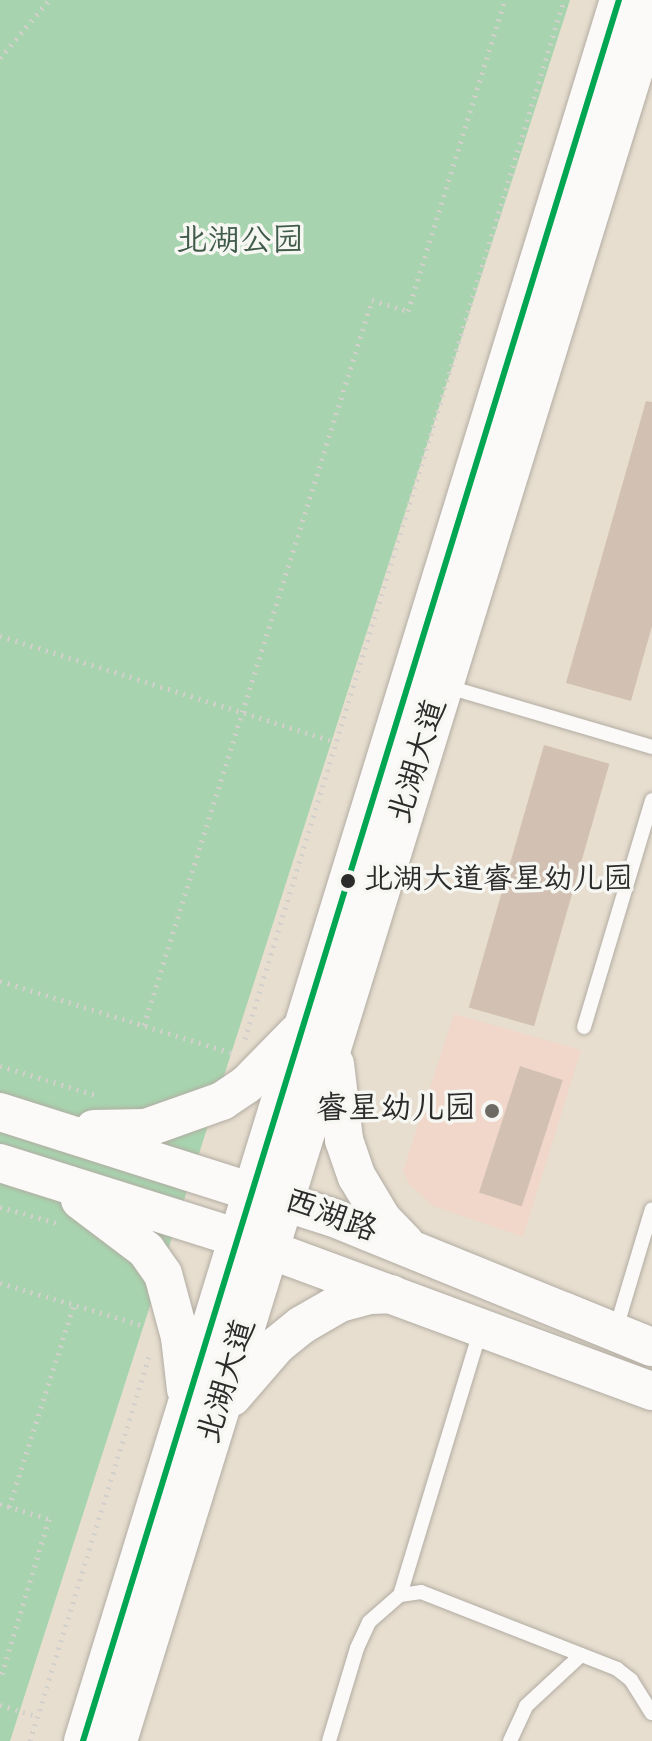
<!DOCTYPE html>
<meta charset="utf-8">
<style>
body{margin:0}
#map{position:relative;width:652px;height:1741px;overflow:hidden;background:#e7decf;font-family:"Indie Flower","LXGW WenKai TC",sans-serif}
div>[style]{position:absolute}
.built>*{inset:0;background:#f0d7ca}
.green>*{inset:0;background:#a7d4ae}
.building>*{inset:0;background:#d2c1b2;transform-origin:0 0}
.path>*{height:5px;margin-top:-2.5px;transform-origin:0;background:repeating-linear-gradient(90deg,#d3d0cc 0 2px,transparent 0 8px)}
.roads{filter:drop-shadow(0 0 2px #b2aca3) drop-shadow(0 0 2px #b2aca3)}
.service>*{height:14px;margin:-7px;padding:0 7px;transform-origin:7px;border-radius:7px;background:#fbfaf8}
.secondary>*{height:38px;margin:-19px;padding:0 19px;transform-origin:19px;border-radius:19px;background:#fbfaf8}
.bus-1>*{height:6px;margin:-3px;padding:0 3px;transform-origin:3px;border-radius:3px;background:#00a651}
.dots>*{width:22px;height:22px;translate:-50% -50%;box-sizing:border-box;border:4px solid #f6f6f2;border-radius:50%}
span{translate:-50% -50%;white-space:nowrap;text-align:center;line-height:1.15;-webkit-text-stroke:7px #f6f6f2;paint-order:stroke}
.bus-label{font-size:30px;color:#2b2b2b}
.left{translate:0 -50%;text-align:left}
.park-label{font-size:32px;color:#405b4a}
.street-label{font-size:32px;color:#2b2b2b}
.poi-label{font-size:32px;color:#2b2b2b}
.right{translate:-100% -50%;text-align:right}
</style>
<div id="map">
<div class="built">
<div style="clip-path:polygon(454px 1014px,581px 1050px,523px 1237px,433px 1206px,409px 1184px,403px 1171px)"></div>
</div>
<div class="green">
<div style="clip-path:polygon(0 0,570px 0,10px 1741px,0 1741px)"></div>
</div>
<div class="building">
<div style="clip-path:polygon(646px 401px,652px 402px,652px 626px,631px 701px,566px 683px)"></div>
<div style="left:544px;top:745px;width:68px;height:273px;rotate:16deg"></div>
<div style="left:520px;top:1066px;width:45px;height:133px;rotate:18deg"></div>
</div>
<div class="path">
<div style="left:0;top:58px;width:76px;rotate:-49.8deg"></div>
<div style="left:0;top:636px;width:352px;rotate:17.5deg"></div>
<div style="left:0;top:981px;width:247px;rotate:17.2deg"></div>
<div style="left:144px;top:1025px;width:760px;rotate:-72.54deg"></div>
<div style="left:372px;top:300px;width:38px;rotate:17deg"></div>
<div style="left:408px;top:311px;width:326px;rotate:-72.7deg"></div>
<div style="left:245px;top:1039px;width:1087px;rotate:-72.93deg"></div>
<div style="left:0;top:1066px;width:103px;rotate:16.9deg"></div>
<div style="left:0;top:1207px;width:63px;rotate:15.6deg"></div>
<div style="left:0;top:1283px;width:151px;rotate:16.5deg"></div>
<div style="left:0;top:1504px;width:51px;rotate:17deg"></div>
<div style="left:49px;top:1519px;width:168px;rotate:106.9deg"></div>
<div style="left:9px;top:1507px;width:212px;rotate:-72.2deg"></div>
<div style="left:0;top:1705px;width:39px;rotate:17deg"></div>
<div style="left:30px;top:1741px;width:403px;rotate:-72.8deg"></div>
</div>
<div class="roads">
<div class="service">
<div style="left:445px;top:686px;width:216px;rotate:16.4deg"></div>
<div style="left:584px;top:1027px;width:237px;rotate:-73.3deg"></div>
<div style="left:615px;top:1332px;width:128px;rotate:-73.3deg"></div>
<div style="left:400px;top:1595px;width:276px;rotate:-73.1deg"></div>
<div style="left:329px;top:1741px;width:97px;rotate:-73.2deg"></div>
<div style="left:357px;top:1648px;width:29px;rotate:-65deg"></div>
<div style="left:369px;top:1622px;width:41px;rotate:-41.1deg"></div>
<div style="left:400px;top:1595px;width:21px;rotate:-8deg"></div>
<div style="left:421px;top:1592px;width:211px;rotate:21.4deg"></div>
<div style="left:617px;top:1669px;width:18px;rotate:38deg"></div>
<div style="left:631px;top:1680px;width:39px;rotate:58deg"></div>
<div style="left:510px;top:1741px;width:38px;rotate:-65deg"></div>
<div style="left:526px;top:1706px;width:75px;rotate:-42.8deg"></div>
</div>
<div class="secondary">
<div style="left:335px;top:1064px;width:77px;rotate:83.2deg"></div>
<div style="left:344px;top:1140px;width:39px;rotate:71deg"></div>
<div style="left:357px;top:1177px;width:49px;rotate:59.2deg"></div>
<div style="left:382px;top:1219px;width:33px;rotate:46deg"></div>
<div style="left:0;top:1112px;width:350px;rotate:17.6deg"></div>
<div style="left:334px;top:1218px;width:343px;rotate:22.1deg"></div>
<div style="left:94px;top:1129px;width:52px;rotate:-1.1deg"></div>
<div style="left:146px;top:1128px;width:81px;rotate:-19.6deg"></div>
<div style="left:222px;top:1101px;width:30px;rotate:-34deg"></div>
<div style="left:247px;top:1084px;width:71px;rotate:-45.6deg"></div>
<div style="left:0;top:1163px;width:250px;rotate:17.5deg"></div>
<div style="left:238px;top:1238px;width:441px;rotate:20.3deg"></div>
<div style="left:80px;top:1200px;width:83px;rotate:37.1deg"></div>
<div style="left:146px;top:1250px;width:29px;rotate:55deg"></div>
<div style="left:163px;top:1274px;width:65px;rotate:74.9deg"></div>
<div style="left:180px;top:1337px;width:53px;rotate:83.5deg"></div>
<div style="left:232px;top:1397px;width:69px;rotate:-49.1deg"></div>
<div style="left:277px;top:1345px;width:32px;rotate:-39deg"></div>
<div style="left:302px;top:1325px;width:44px;rotate:-30.1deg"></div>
<div style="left:340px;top:1303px;width:30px;rotate:-15deg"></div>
<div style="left:369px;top:1295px;width:23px;rotate:-2deg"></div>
<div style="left:83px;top:1741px;width:1822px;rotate:-72.89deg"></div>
<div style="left:118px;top:1741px;width:1809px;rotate:-72.83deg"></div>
</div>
</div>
<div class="bus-1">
<div style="left:83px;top:1741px;width:1822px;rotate:-72.89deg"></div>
</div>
<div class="dots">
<div style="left:348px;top:881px;background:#2b2b2b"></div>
<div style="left:492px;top:1111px;background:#6d6a64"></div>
</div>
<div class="bus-label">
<span class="left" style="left:363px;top:881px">北湖大道睿星幼儿园</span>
</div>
<div class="park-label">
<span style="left:240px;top:243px">北湖公园</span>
</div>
<div class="street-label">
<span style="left:420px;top:762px;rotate:-73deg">北湖大道</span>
<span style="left:330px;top:1218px;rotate:20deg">西湖路</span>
<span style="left:229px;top:1382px;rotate:-73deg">北湖大道</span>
</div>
<div class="poi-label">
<span class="right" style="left:476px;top:1111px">睿星幼儿园</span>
</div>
</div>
